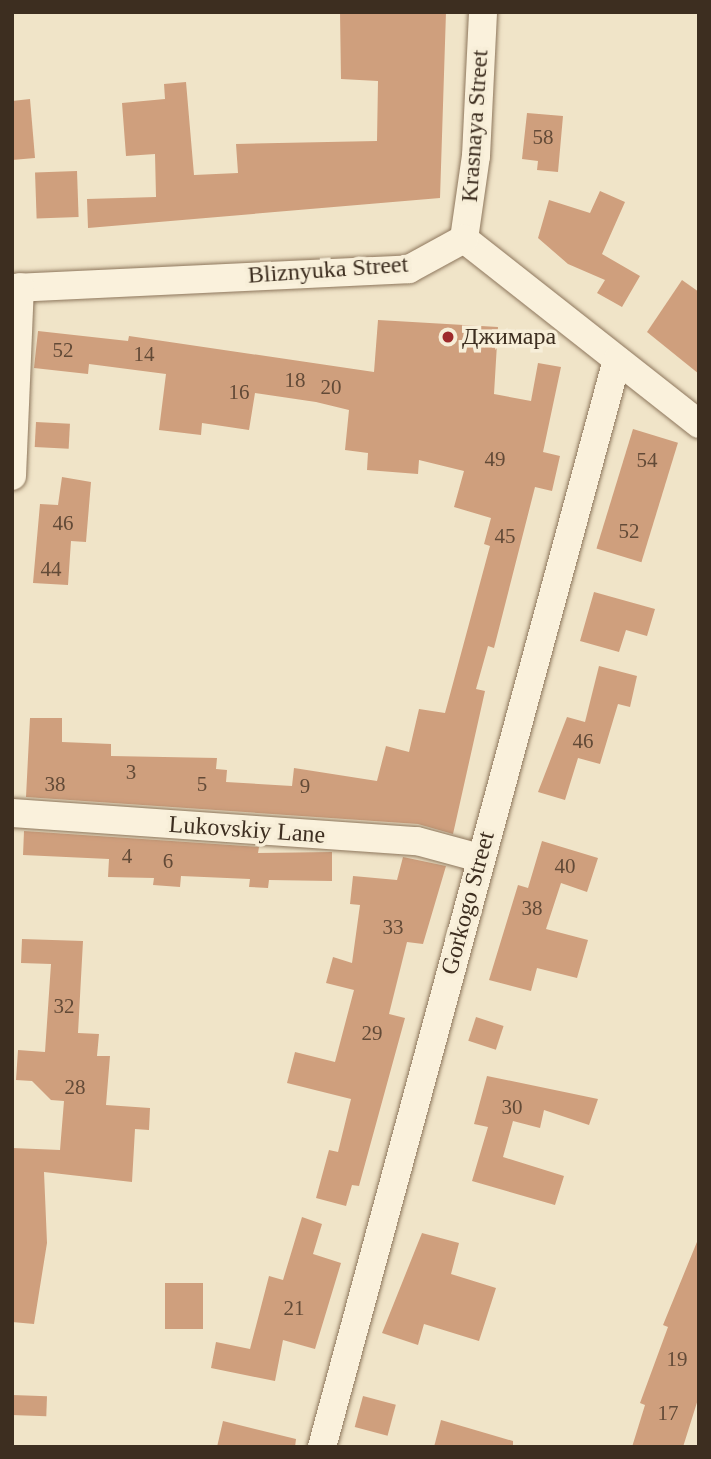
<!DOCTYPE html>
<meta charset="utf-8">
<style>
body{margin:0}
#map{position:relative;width:711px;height:1459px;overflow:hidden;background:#f0e4c8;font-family:"Times New Roman",serif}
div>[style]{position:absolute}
.building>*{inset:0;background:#cf9f7d;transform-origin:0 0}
.roads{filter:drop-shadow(0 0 2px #8d765c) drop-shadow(0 0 2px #8d765c)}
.minor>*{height:28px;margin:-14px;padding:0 14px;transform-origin:14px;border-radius:14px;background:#faf1dc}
.dots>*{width:19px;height:19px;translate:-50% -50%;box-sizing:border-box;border:4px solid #f7eed8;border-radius:50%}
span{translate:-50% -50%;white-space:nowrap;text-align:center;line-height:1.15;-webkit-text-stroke:7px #f7eed8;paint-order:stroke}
.number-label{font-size:21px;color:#624a37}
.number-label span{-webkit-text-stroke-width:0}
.street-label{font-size:24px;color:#3d2e20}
.poi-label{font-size:24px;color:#3d2e20}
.left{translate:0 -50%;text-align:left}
.frame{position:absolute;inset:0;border:14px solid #3d2e20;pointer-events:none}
</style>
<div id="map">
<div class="building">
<div style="clip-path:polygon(340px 12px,446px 12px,440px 198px,88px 228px,87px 199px,156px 197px,155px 154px,126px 156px,122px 103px,165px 99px,164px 84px,186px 82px,194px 175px,238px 173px,236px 144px,377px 141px,378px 81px,341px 79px)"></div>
<div style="clip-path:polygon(30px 99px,35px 158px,12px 160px,12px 101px)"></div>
<div style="clip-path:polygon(527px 113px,563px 116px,558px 172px,537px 170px,538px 161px,522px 159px)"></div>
<div style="left:77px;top:171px;width:46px;height:42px;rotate:88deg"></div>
<div style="clip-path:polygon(600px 191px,625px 202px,602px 254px,640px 276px,622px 307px,597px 293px,605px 280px,568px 264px,538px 238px,549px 200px,590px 213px)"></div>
<div style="clip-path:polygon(682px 280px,699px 292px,699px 374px,647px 332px)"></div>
<div style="clip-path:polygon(378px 320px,498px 327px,494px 394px,531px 401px,538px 363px,561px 367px,543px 452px,560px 456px,552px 491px,535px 487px,494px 648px,488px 646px,476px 689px,485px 691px,453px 834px,418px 824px,26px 797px,30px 718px,62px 718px,62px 742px,111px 744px,111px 756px,217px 758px,216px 769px,227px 770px,226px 782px,292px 786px,294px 768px,377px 781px,386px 746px,409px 752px,419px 709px,445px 713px,490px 546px,484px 544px,491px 518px,454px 507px,464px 471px,419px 460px,418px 474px,367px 470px,368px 453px,345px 450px,349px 410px,316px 402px,255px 393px,249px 430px,202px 423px,201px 435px,159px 430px,166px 374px,89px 364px,88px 374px,34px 368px,38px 331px,128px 341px,129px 336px,374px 372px)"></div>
<div style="left:36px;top:422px;width:34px;height:25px;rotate:3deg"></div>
<div style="left:633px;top:429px;width:47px;height:125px;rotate:17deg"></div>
<div style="clip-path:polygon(62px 477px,91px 482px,86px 542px,71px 541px,68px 585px,33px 583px,40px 504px,58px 505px)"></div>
<div style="clip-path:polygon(594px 592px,655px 609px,647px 636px,626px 630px,619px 652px,580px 641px)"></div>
<div style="clip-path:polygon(599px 666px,637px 676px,630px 707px,618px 704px,600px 764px,578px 758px,565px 800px,538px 792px,567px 717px,585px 722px)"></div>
<div style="clip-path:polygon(24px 831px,259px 847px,258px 853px,332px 852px,332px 881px,269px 880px,268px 888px,249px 887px,250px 879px,181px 876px,180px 887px,153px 885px,154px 878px,108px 877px,109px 859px,23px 855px)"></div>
<div style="clip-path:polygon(542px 841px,598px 858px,587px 892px,561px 883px,546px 929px,588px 940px,577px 978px,537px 968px,531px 991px,489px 980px,518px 885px,528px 888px)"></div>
<div style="clip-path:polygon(403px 857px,446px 866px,423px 944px,407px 942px,389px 1014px,405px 1018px,359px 1186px,352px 1185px,346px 1206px,316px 1198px,329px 1150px,338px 1152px,351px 1099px,287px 1083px,295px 1052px,335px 1062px,354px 990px,326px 983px,333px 957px,352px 963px,360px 905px,350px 904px,353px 876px,397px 880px)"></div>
<div style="clip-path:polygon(22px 939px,83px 941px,78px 1033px,99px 1034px,97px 1056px,110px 1056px,106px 1105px,150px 1108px,149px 1130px,135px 1129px,132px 1182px,44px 1172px,47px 1243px,34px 1324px,12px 1322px,12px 1148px,60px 1150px,64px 1101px,51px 1100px,32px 1081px,16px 1080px,18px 1050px,45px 1052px,51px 964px,21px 963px)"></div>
<div style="left:476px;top:1017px;width:29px;height:25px;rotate:18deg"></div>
<div style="clip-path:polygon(487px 1076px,598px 1099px,589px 1125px,544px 1110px,540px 1128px,513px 1121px,503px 1157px,564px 1176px,555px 1205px,472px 1181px,488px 1127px,474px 1124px)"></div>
<div style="clip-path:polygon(302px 1217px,322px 1224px,313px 1254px,341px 1263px,315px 1349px,283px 1340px,275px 1381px,211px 1368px,216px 1342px,250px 1349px,269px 1276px,283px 1280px)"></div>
<div style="clip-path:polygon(422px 1233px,459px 1243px,451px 1274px,496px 1288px,479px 1341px,424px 1324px,418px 1345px,382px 1333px)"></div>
<div style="clip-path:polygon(699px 1237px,699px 1396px,683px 1447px,632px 1447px,645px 1405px,640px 1403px,668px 1327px,663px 1325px)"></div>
<div style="left:165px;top:1283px;width:38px;height:46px"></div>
<div style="left:12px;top:1395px;width:35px;height:20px;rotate:2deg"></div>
<div style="left:363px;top:1396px;width:34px;height:32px;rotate:15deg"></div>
<div style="clip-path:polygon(441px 1420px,513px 1441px,513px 1447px,434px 1447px)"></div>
<div style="clip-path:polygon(223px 1421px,296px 1439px,295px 1447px,217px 1447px)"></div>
</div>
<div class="roads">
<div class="minor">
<div style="left:464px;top:239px;width:299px;rotate:38.2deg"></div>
<div style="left:464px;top:239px;width:84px;rotate:-81.8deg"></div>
<div style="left:476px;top:156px;width:144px;rotate:-87.2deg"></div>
<div style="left:12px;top:288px;width:397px;rotate:-2.7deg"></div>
<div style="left:409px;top:269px;width:63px;rotate:-28.6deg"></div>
<div style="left:12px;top:476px;width:189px;rotate:-87.6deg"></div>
<div style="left:12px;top:813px;width:406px;rotate:4deg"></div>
<div style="left:417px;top:841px;width:65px;rotate:15.1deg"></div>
<div style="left:322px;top:1447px;width:1126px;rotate:-74.82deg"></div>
</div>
</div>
<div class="dots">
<div style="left:448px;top:337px;background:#9e2a2b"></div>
</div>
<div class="number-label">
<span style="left:543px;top:137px">58</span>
<span style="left:63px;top:350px">52</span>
<span style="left:144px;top:354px">14</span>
<span style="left:295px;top:380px">18</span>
<span style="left:331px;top:387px">20</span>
<span style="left:239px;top:392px">16</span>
<span style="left:495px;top:459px">49</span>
<span style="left:647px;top:460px">54</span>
<span style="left:63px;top:523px">46</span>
<span style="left:629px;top:531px">52</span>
<span style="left:505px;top:536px">45</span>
<span style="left:51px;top:569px">44</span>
<span style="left:583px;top:741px">46</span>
<span style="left:131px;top:772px">3</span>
<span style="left:55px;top:784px">38</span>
<span style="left:202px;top:784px">5</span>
<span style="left:305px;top:786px">9</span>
<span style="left:127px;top:856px">4</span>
<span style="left:168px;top:861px">6</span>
<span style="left:565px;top:866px">40</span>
<span style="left:532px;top:908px">38</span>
<span style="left:393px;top:927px">33</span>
<span style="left:64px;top:1006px">32</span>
<span style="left:372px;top:1033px">29</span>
<span style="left:75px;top:1087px">28</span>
<span style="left:512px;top:1107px">30</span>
<span style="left:294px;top:1308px">21</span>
<span style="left:677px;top:1359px">19</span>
<span style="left:668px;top:1413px">17</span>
</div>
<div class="street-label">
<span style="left:475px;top:126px;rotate:-86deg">Krasnaya Street</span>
<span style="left:328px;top:270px;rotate:-4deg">Bliznyuka Street</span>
<span style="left:247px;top:830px;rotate:4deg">Lukovskiy Lane</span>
<span style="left:468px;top:903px;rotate:-75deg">Gorkogo Street</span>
</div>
<div class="poi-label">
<span class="left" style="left:462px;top:337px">Джимара</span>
</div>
<div class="frame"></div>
</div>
